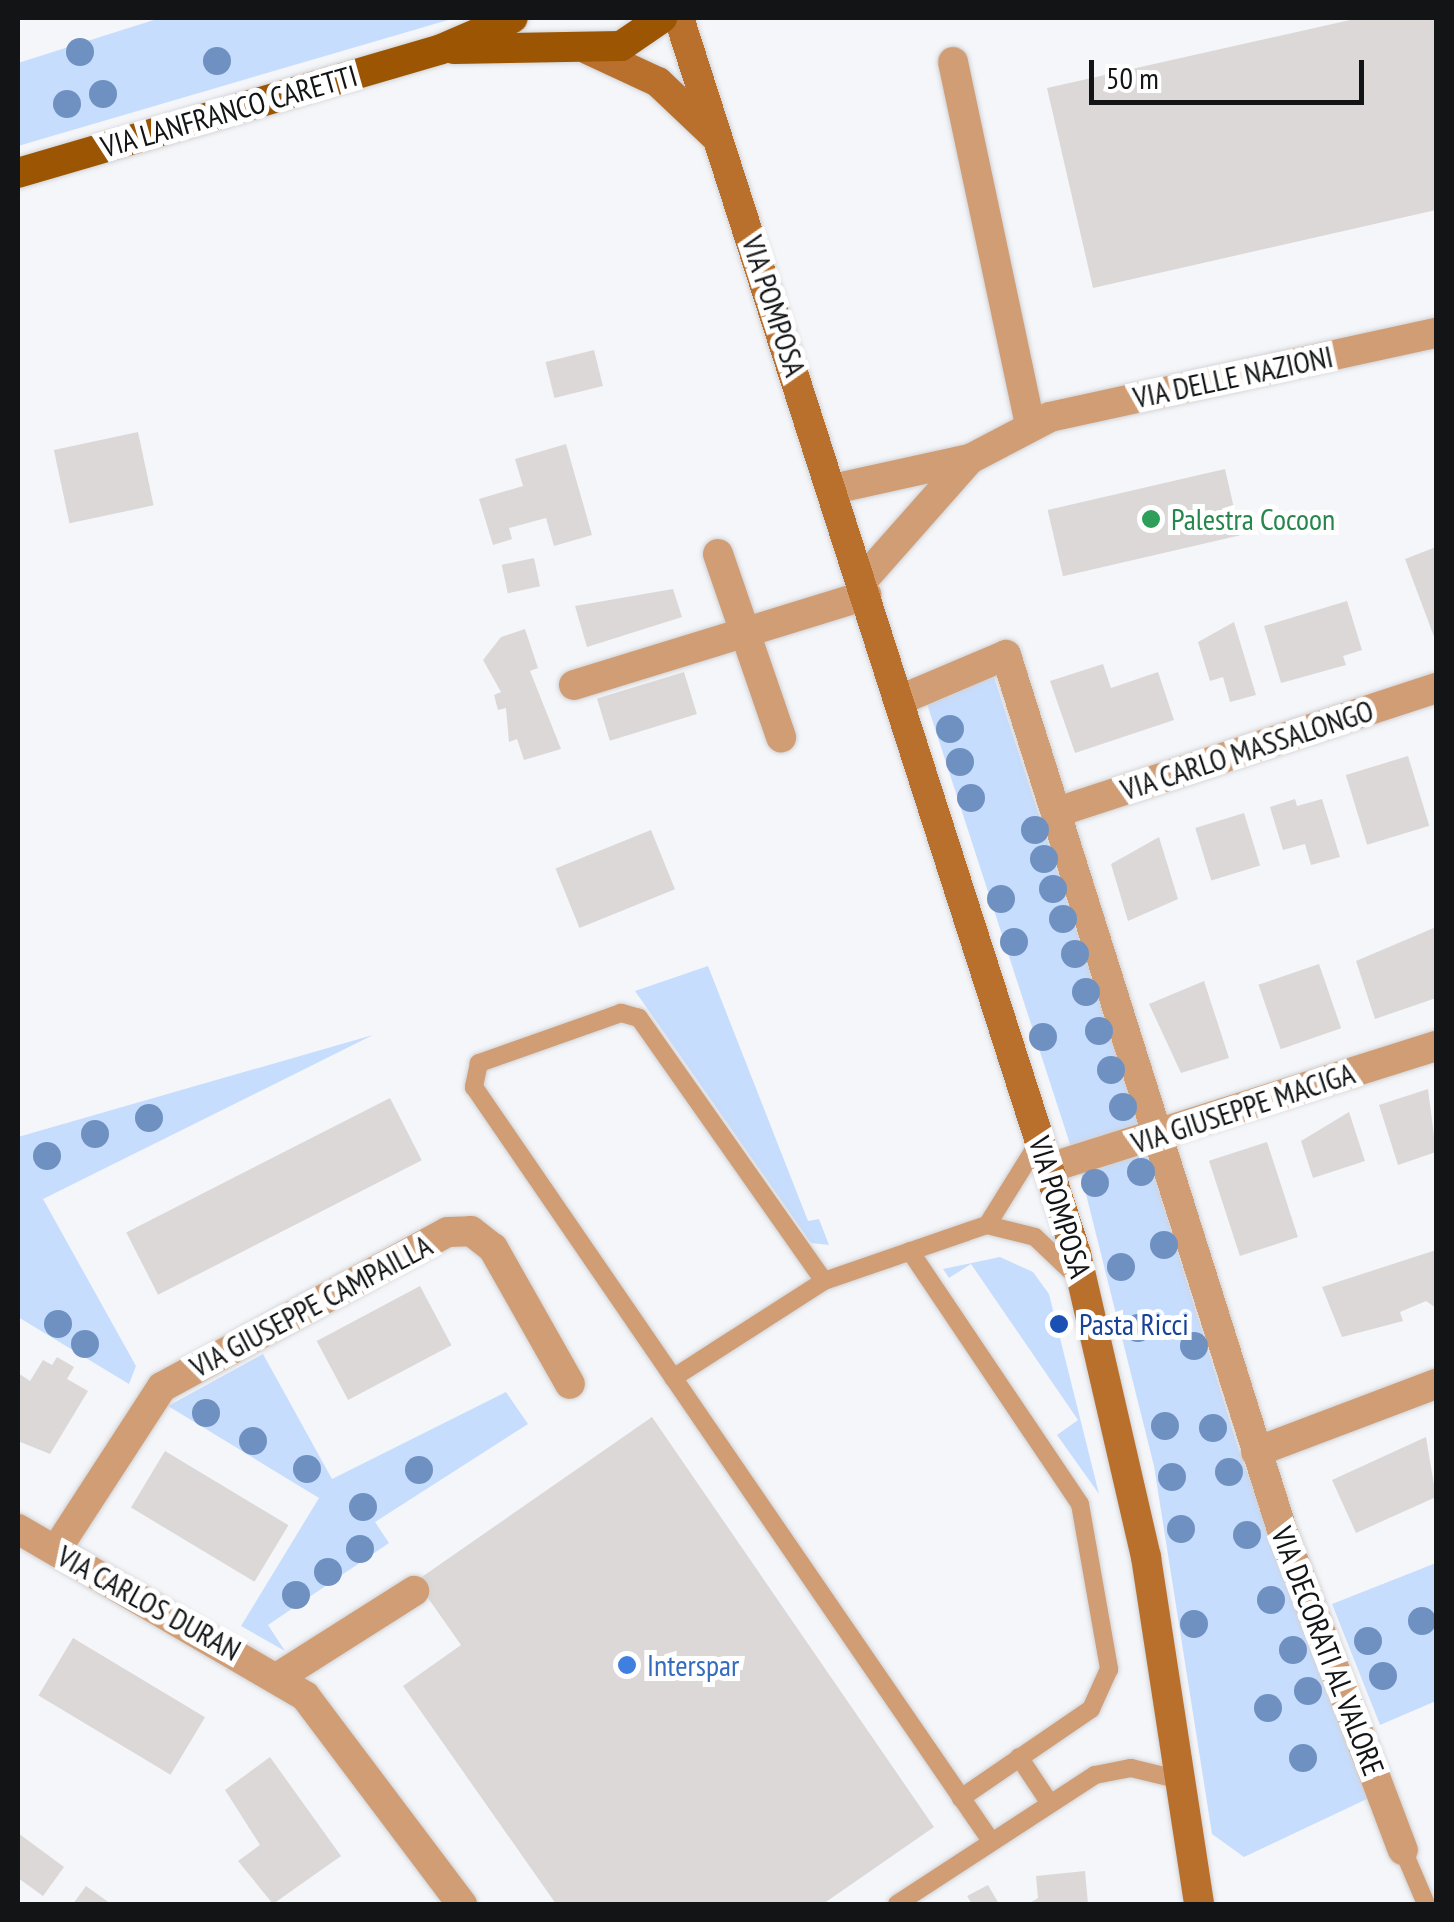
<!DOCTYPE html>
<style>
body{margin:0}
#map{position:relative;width:1454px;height:1922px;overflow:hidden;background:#f5f6f9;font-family:"PT Sans Narrow",sans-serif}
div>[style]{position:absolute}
.green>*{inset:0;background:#c7ddfd;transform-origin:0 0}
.building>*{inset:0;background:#dcd8d7;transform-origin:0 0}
.roads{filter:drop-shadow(0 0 2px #d1d2d5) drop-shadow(0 0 2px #d1d2d5)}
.lane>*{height:18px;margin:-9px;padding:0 9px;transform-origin:9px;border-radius:9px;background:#d09d75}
.street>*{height:30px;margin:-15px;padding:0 15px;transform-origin:15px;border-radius:15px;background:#d09d75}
.secondary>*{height:30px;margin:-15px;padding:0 15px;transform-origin:15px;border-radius:15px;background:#b9702c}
.primary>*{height:30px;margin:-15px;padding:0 15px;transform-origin:15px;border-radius:15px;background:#9c5502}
.trees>*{width:28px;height:28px;margin:-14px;border-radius:50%;background:#6f91c1}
.dots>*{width:28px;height:28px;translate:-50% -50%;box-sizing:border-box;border:5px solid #fff;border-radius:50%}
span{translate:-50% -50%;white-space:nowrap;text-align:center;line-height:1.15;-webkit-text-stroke:10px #fff;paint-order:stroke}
.street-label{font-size:30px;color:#131415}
.leisure-label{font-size:30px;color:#27864d}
.left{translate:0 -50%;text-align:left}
.transit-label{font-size:30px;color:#164399}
.shop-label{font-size:30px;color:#366cbe}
.frame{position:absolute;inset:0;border:20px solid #131415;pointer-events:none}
.scale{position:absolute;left:1089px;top:60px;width:275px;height:45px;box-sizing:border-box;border:5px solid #131415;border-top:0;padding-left:12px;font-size:30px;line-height:35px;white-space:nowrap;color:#131415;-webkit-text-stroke:8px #fff;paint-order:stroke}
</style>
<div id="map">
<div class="green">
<div style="clip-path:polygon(160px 18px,455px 18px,18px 146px,18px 63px)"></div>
<div style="left:992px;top:671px;width:478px;height:72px;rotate:72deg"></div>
<div style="clip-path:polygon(708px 966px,808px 1221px,819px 1219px,829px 1245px,811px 1243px,635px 991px)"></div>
<div style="clip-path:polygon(373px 1035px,43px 1199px,136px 1366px,129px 1384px,18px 1317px,18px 1137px)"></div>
<div style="clip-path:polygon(1146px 1150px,1239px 1451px,1369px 1798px,1244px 1857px,1212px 1834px,1154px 1466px,1080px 1170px)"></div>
<div style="clip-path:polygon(1000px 1257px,1033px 1272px,1049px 1294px,1099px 1494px,1057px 1435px,1078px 1420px,971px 1264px,949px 1278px,943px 1269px)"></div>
<div style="clip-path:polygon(263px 1354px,332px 1479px,506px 1392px,528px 1424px,375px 1522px,389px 1543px,268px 1625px,285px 1651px,241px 1626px,319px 1498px,168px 1406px)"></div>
<div style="clip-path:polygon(1436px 1563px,1436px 1701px,1380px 1725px,1332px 1604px)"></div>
</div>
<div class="building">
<div style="clip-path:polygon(1359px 18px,1436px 18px,1436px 210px,1093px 288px,1047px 88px)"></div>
<div style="left:594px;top:350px;width:37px;height:50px;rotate:76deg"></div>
<div style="left:138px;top:432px;width:75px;height:86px;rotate:78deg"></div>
<div style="clip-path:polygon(566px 444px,592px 535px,554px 546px,546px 518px,509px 528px,512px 539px,493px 545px,479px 499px,523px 486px,515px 459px)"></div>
<div style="left:1225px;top:469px;width:68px;height:182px;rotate:77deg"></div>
<div style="clip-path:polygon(1436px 547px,1436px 642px,1405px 559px)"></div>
<div style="left:534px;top:558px;width:29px;height:33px;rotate:78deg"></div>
<div style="clip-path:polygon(673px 589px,682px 617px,587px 647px,575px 606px)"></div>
<div style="clip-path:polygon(1347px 601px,1362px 650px,1343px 656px,1346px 665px,1281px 683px,1264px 626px)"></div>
<div style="clip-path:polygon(1234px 622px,1256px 695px,1230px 702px,1223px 677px,1210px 681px,1198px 642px)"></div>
<div style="clip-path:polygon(525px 629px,538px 668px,530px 671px,561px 749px,524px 760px,517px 739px,509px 742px,506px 708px,498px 710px,494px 695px,501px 692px,483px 660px,501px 637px)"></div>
<div style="clip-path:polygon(1103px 664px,1111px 688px,1158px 672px,1174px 720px,1075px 753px,1050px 681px)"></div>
<div style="left:684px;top:672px;width:44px;height:91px;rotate:73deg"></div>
<div style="left:1408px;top:756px;width:73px;height:65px;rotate:73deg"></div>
<div style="clip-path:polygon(1295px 799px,1297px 806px,1322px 799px,1340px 857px,1311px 865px,1305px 844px,1283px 850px,1270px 807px)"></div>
<div style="left:1244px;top:813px;width:55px;height:51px;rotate:73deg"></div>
<div style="left:651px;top:830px;width:64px;height:103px;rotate:68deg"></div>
<div style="clip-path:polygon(1159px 837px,1178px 899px,1128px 921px,1111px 864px)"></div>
<div style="clip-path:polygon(1436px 927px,1436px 998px,1375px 1019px,1356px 961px)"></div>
<div style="left:1319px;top:964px;width:68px;height:64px;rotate:71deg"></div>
<div style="clip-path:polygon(1204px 981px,1229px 1058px,1181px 1073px,1149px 1004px)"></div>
<div style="clip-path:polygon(1428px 1089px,1436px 1152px,1398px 1165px,1379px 1105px)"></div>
<div style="left:390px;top:1098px;width:70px;height:296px;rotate:63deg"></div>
<div style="clip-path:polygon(1349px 1112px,1365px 1161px,1313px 1178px,1301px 1141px)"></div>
<div style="left:1267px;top:1142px;width:100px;height:61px;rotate:72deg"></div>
<div style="clip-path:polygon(1436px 1250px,1436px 1308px,1426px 1301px,1400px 1312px,1403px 1321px,1342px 1337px,1322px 1287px)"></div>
<div style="left:420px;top:1286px;width:67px;height:117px;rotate:62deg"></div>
<div style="clip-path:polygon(57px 1357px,74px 1367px,67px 1379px,88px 1391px,50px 1454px,18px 1441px,18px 1373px,30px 1381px,43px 1360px,52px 1365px)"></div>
<div style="clip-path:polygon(652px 1417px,934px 1827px,823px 1904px,556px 1904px,403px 1686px,461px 1645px,416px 1581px)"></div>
<div style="clip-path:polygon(1426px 1437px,1436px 1497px,1356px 1533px,1332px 1480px)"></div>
<div style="left:165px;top:1451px;width:144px;height:66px;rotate:31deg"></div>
<div style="left:73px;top:1638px;width:154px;height:67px;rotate:31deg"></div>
<div style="clip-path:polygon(270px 1757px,341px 1856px,273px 1904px,238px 1861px,260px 1845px,225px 1790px)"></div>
<div style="clip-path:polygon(18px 1833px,64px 1867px,43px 1896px,18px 1878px)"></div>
<div style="clip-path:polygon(1085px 1871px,1088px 1904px,1028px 1904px,1038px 1898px,1036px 1876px)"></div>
<div style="clip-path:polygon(988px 1885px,999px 1904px,972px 1904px,967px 1896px)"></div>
<div style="clip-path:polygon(86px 1886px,100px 1896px,111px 1904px,73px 1904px)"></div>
</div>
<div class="roads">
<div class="lane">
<div style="left:1040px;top:1140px;width:100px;rotate:121.9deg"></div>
<div style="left:987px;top:1225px;width:49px;rotate:14deg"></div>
<div style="left:1035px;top:1237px;width:57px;rotate:43.6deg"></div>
<div style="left:910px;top:1251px;width:305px;rotate:56.1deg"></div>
<div style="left:1080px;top:1504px;width:168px;rotate:80deg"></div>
<div style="left:1109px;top:1669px;width:44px;rotate:114.2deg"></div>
<div style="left:1091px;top:1709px;width:158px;rotate:145.6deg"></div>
<div style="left:824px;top:1281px;width:322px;rotate:-125.1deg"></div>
<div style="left:639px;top:1018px;width:19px;rotate:-164deg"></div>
<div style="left:621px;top:1013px;width:151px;rotate:160.6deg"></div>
<div style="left:479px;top:1063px;width:25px;rotate:102deg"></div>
<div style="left:474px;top:1087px;width:914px;rotate:55.56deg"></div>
<div style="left:673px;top:1378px;width:179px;rotate:-32.7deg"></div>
<div style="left:824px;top:1281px;width:172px;rotate:-19deg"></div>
<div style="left:1019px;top:1757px;width:54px;rotate:56.3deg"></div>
<div style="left:1403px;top:1850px;width:59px;rotate:66.9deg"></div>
<div style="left:897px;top:1904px;width:236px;rotate:-33.1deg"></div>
<div style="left:1095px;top:1775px;width:37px;rotate:-11deg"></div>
<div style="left:1131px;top:1768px;width:51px;rotate:13.5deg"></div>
</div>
<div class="street">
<div style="left:953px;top:62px;width:371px;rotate:78deg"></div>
<div style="left:833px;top:489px;width:140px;rotate:-12.4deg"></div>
<div style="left:970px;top:459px;width:90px;rotate:-27.7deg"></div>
<div style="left:1050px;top:417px;width:395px;rotate:-12.3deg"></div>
<div style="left:718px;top:554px;width:194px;rotate:71deg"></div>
<div style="left:862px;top:581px;width:163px;rotate:-48.5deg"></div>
<div style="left:574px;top:685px;width:306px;rotate:-17.1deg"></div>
<div style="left:900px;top:700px;width:115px;rotate:-23deg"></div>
<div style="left:1006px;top:655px;width:921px;rotate:72.49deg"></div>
<div style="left:1283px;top:1533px;width:339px;rotate:69.3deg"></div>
<div style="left:1057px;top:812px;width:399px;rotate:-18.1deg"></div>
<div style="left:1049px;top:1168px;width:406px;rotate:-17.5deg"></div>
<div style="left:1256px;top:1452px;width:192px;rotate:-20.7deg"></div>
<div style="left:18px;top:1529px;width:332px;rotate:30.2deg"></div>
<div style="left:305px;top:1696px;width:261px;rotate:53deg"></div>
<div style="left:56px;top:1550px;width:194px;rotate:-57deg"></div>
<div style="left:162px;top:1387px;width:325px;rotate:-28.5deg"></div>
<div style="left:448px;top:1232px;width:23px;rotate:-2deg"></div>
<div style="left:471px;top:1231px;width:28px;rotate:38deg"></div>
<div style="left:493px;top:1248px;width:156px;rotate:60.5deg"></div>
<div style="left:280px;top:1676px;width:159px;rotate:-32.4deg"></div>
</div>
<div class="secondary">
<div style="left:679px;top:18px;width:1298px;rotate:72.19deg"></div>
<div style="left:1076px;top:1254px;width:311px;rotate:77deg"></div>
<div style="left:1146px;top:1557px;width:351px;rotate:81.3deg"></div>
<div style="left:589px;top:50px;width:76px;rotate:24.9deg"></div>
<div style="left:658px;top:82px;width:79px;rotate:43.5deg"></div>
</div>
<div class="primary">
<div style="left:454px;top:49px;width:167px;rotate:-1deg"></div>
<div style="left:621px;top:46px;width:50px;rotate:-34.3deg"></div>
<div style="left:18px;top:173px;width:441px;rotate:-16.3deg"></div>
<div style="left:441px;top:49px;width:78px;rotate:-23.3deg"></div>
</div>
</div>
<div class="trees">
<div style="left:80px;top:52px"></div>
<div style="left:217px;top:61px"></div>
<div style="left:103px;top:94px"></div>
<div style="left:67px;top:104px"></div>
<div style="left:950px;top:729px"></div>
<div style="left:960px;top:762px"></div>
<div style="left:971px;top:798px"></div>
<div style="left:1035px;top:830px"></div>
<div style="left:1044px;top:859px"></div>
<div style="left:1053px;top:889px"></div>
<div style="left:1001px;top:899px"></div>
<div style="left:1063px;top:919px"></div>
<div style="left:1014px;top:942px"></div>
<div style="left:1075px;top:954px"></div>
<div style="left:1086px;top:992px"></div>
<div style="left:1099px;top:1031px"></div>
<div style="left:1043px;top:1037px"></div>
<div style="left:1111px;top:1070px"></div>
<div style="left:1123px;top:1107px"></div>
<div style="left:149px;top:1118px"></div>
<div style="left:95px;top:1134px"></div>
<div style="left:47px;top:1156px"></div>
<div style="left:1141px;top:1172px"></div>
<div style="left:1095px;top:1183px"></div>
<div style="left:1164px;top:1245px"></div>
<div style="left:1121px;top:1267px"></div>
<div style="left:58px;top:1324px"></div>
<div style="left:1138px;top:1328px"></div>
<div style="left:85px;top:1344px"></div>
<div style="left:1194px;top:1346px"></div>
<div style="left:206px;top:1413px"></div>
<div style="left:1165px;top:1426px"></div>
<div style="left:1213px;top:1428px"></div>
<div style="left:253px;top:1441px"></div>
<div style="left:307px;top:1469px"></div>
<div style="left:419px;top:1470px"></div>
<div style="left:1229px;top:1472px"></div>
<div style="left:1172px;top:1477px"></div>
<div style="left:363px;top:1507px"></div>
<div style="left:1181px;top:1529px"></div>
<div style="left:1247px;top:1535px"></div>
<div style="left:360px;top:1549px"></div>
<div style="left:328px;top:1572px"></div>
<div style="left:296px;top:1595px"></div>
<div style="left:1271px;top:1600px"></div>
<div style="left:1422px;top:1621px"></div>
<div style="left:1194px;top:1624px"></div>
<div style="left:1368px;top:1641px"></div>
<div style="left:1293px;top:1650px"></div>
<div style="left:1383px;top:1676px"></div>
<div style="left:1308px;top:1691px"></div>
<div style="left:1268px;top:1708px"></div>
<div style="left:1303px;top:1758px"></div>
</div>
<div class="dots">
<div style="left:1151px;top:519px;background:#2e9e5b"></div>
<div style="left:1059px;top:1324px;background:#1a4fb4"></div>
<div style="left:627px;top:1665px;background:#3f7fe0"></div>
</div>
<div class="street-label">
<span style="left:229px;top:111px;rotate:-16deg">VIA LANFRANCO CARETTI</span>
<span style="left:774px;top:306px;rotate:72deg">VIA POMPOSA</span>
<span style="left:1233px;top:377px;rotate:-12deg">VIA DELLE NAZIONI</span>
<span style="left:1247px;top:750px;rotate:-18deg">VIA CARLO MASSALONGO</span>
<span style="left:1243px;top:1108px;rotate:-18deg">VIA GIUSEPPE MACIGA</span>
<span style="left:1060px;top:1207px;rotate:73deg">VIA POMPOSA</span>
<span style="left:311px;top:1306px;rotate:-28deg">VIA GIUSEPPE CAMPAILLA</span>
<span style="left:149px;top:1603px;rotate:29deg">VIA CARLOS DURAN</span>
<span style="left:1328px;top:1651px;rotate:69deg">VIA DECORATI AL VALORE</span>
</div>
<div class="leisure-label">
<span class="left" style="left:1171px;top:519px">Palestra Cocoon</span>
</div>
<div class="transit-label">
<span class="left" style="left:1079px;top:1324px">Pasta Ricci</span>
</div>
<div class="shop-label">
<span class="left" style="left:647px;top:1665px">Interspar</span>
</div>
<div class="frame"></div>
<div class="scale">50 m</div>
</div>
